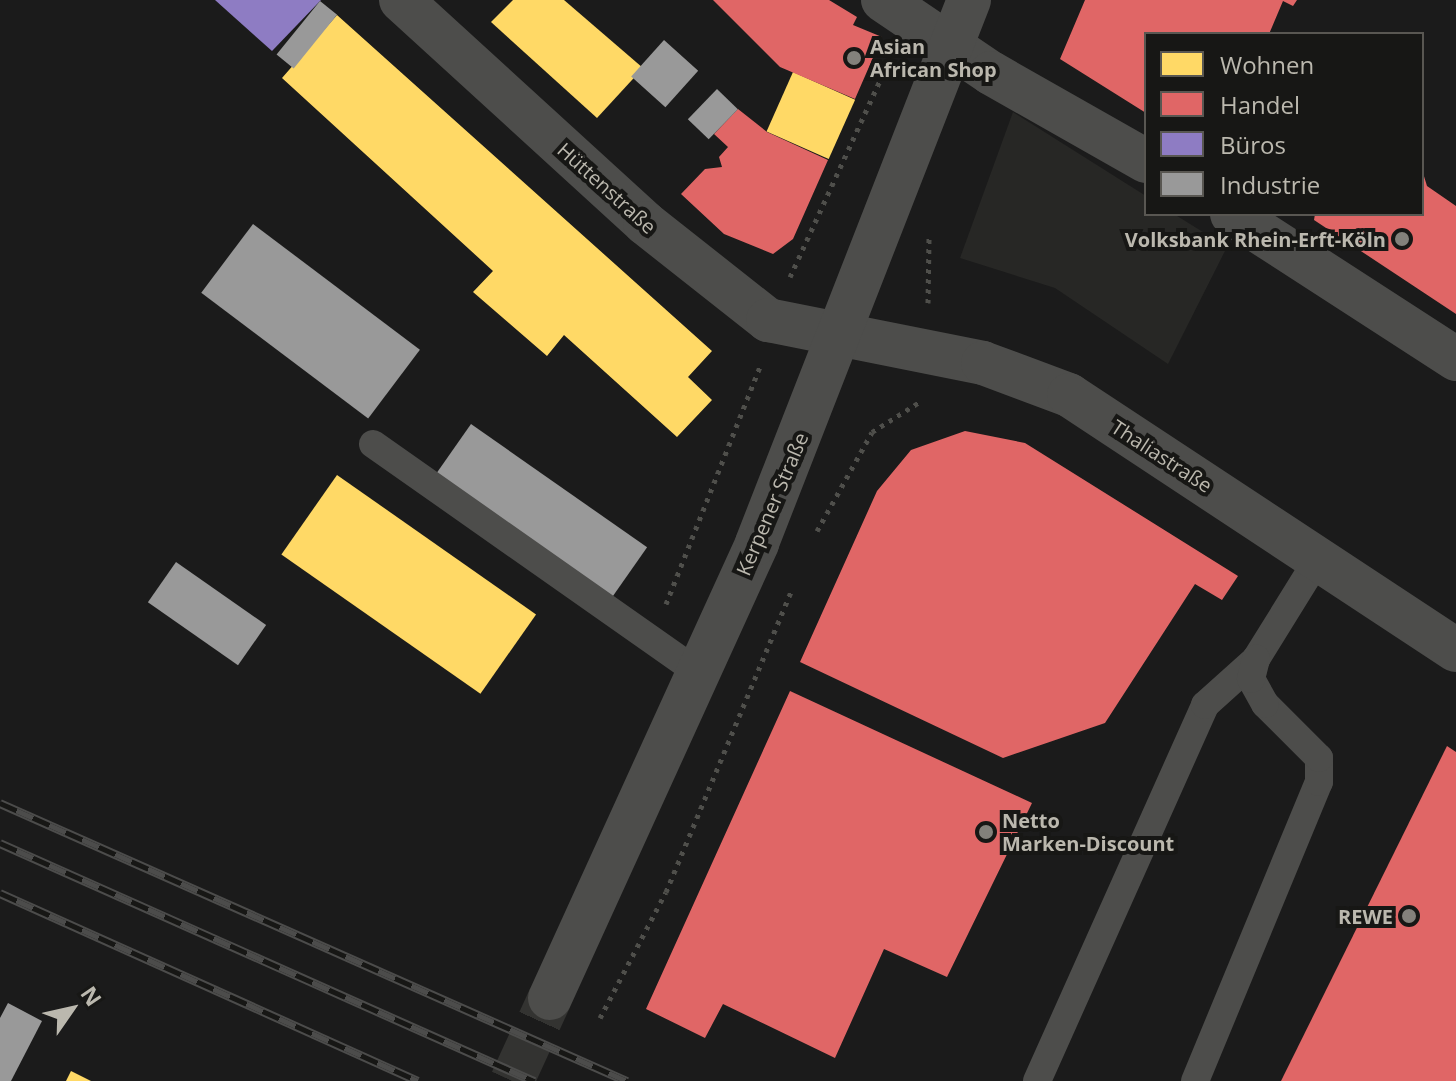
<!DOCTYPE html>
<meta charset="utf-8">
<style>
body{margin:0}
#map{position:relative;width:1456px;height:1081px;overflow:hidden;background:#1b1b1b;font-family:"Open Sans",sans-serif}
div>[style]{position:absolute}
.built>*{inset:0;background:#272725}
.homes>*{inset:0;background:#ffd966;transform-origin:0 0}
.shops>*{inset:0;background:#e06666}
.offices>*{inset:0;background:#8e7cc3}
.industry>*{inset:0;background:#999;transform-origin:0 0}
.tertiary-tunnel>*{height:44px;margin-top:-22px;transform-origin:0;background:repeating-linear-gradient(90deg,#333331 0 44px,transparent 0 66px)}
.path>*{height:5px;margin-top:-2.5px;transform-origin:0;background:repeating-linear-gradient(90deg,#4f4f4b 0 4px,transparent 0 10px)}
.service>*{height:28px;margin:-14px;padding:0 14px;transform-origin:14px;border-radius:14px;background:#4d4d4b}
.minor>*{height:44px;margin:-22px;padding:0 22px;transform-origin:22px;border-radius:22px;background:#4d4d4b}
.tertiary>*{height:44px;margin:-22px;padding:0 22px;transform-origin:22px;border-radius:22px;background:#4d4d4b}
.rail>*{height:9px;margin-top:-4.5px;transform-origin:0;background:repeating-linear-gradient(90deg,#171715 0 18px,#4c4c4b 0 36px);box-sizing:border-box;border-block:2px solid #4c4c4b}
.dots>*{width:22px;height:22px;translate:-50% -50%;box-sizing:border-box;border:4px solid #171715;border-radius:50%}
span{translate:-50% -50%;white-space:nowrap;text-align:center;line-height:1.15;-webkit-text-stroke:8px #171715;paint-order:stroke}
.poi-label{font-size:20px;color:#bbb8ae;font-weight:700}
.left{translate:0 -50%;text-align:left}
.right{translate:-100% -50%;text-align:right}
.street-label{font-size:20px;color:#bbb8ae}
.legend{position:absolute;left:1144px;top:32px;width:280px;height:184px;box-sizing:border-box;background:#171715;border:2px solid #595752;margin:0;padding:10px 14px;list-style:none;font-size:24px;color:#bbb8ae}
.legend li{display:flex;align-items:center;gap:16px;height:40px}
.legend b{width:40px;border:2px solid #595752}
.north{position:absolute;left:32px;top:969px;width:80px;height:80px;-webkit-text-stroke:6px #171715;paint-order:stroke;rotate:56deg;font-size:22px;font-weight:700;line-height:32px;text-align:center;color:#bbb8ae}
.north::after{content:'';display:block;margin:auto;width:28px;height:36px;background:#bbb8ae;clip-path:polygon(50% 0,100% 100%,50% 72%,0 100%)}
</style>
<div id="map">
<div class="built">
<div style="clip-path:polygon(1013px 112px,1146px 196px,1146px 214px,1174px 214px,1227px 247px,1168px 364px,1055px 288px,960px 258px)"></div>
</div>
<div class="homes">
<div style="clip-path:polygon(513px 0,564px 0,643px 68px,597px 118px,491px 22px)"></div>
<div style="clip-path:polygon(337px 15px,712px 351px,688px 377px,712px 400px,677px 437px,564px 335px,547px 356px,473px 292px,493px 271px,282px 78px)"></div>
<div style="left:793px;top:72px;width:68px;height:65px;rotate:24deg"></div>
<div style="left:337px;top:475px;width:243px;height:97px;rotate:35deg"></div>
<div style="clip-path:polygon(71px 1071px,91px 1081px,66px 1081px)"></div>
</div>
<div class="shops">
<div style="clip-path:polygon(713px 0,829px 0,857px 17px,853px 25px,882px 37px,855px 99px,780px 67px)"></div>
<div style="clip-path:polygon(1085px 0,1297px 0,1293px 6px,1283px 1px,1269px 34px,1146px 34px,1146px 113px,1060px 59px)"></div>
<div style="clip-path:polygon(738px 109px,767px 132px,828px 160px,793px 239px,773px 254px,724px 234px,681px 194px,705px 169px,722px 167px,719px 157px,728px 147px,714px 134px)"></div>
<div style="clip-path:polygon(1423px 173px,1427px 186px,1456px 206px,1456px 314px,1314px 220px,1315px 214px,1422px 214px)"></div>
<div style="clip-path:polygon(965px 431px,1025px 443px,1238px 576px,1222px 600px,1195px 584px,1105px 723px,1003px 758px,800px 662px,877px 491px,911px 450px)"></div>
<div style="clip-path:polygon(790px 691px,1032px 803px,947px 977px,884px 949px,835px 1058px,723px 1004px,705px 1038px,646px 1009px)"></div>
<div style="clip-path:polygon(1447px 746px,1456px 752px,1456px 1081px,1281px 1081px)"></div>
</div>
<div class="offices">
<div style="clip-path:polygon(215px 0,321px 0,272px 51px)"></div>
</div>
<div class="industry">
<div style="left:320px;top:1px;width:22px;height:69px;rotate:39deg"></div>
<div style="left:664px;top:40px;width:46px;height:49px;rotate:42deg"></div>
<div style="left:717px;top:89px;width:29px;height:42px;rotate:44deg"></div>
<div style="left:253px;top:224px;width:209px;height:86px;rotate:37deg"></div>
<div style="left:471px;top:424px;width:215px;height:62px;rotate:35deg"></div>
<div style="left:176px;top:562px;width:110px;height:49px;rotate:35deg"></div>
<div style="clip-path:polygon(8px 1003px,42px 1021px,11px 1081px,0 1081px,0 1018px)"></div>
</div>
<div class="tertiary-tunnel">
<div style="left:512px;top:1081px;width:91px;rotate:-65.4deg"></div>
</div>
<div class="path">
<div style="left:790px;top:277px;width:238px;rotate:-65.4deg"></div>
<div style="left:928px;top:303px;width:66px;rotate:-89.1deg"></div>
<div style="left:817px;top:531px;width:113px;rotate:-60.9deg"></div>
<div style="left:872px;top:432px;width:58px;rotate:-32.3deg"></div>
<div style="left:666px;top:604px;width:258px;rotate:-68.4deg"></div>
<div style="left:600px;top:1018px;width:142px;rotate:-62.4deg"></div>
<div style="left:666px;top:892px;width:325px;rotate:-67.4deg"></div>
</div>
<div class="service">
<div style="left:373px;top:444px;width:397px;rotate:35.1deg"></div>
<div style="left:1037px;top:1081px;width:412px;rotate:-65.9deg"></div>
<div style="left:1205px;top:705px;width:69px;rotate:-42deg"></div>
<div style="left:1256px;top:659px;width:118px;rotate:-58.2deg"></div>
<div style="left:1195px;top:1081px;width:324px;rotate:-67.5deg"></div>
<div style="left:1319px;top:782px;width:24px;rotate:-90deg"></div>
<div style="left:1319px;top:758px;width:76px;rotate:-135deg"></div>
<div style="left:1265px;top:704px;width:29px;rotate:-119deg"></div>
<div style="left:1251px;top:679px;width:21px;rotate:-76deg"></div>
</div>
<div class="minor">
<div style="left:401px;top:0;width:331px;rotate:42.4deg"></div>
<div style="left:645px;top:223px;width:157px;rotate:38.3deg"></div>
<div style="left:768px;top:320px;width:219px;rotate:11.3deg"></div>
<div style="left:983px;top:363px;width:92px;rotate:20.4deg"></div>
<div style="left:1069px;top:395px;width:463px;rotate:33.4deg"></div>
<div style="left:883px;top:0;width:130px;rotate:34.1deg"></div>
<div style="left:991px;top:73px;width:178px;rotate:29.6deg"></div>
<div style="left:1232px;top:214px;width:267px;rotate:32.9deg"></div>
</div>
<div class="tertiary">
<div style="left:550px;top:998px;width:500px;rotate:-65.5deg"></div>
<div style="left:757px;top:543px;width:583px;rotate:-68.67deg"></div>
</div>
<div class="rail">
<div style="left:0;top:803px;width:686px;rotate:23.91deg"></div>
<div style="left:0;top:843px;width:585px;rotate:24.02deg"></div>
<div style="left:0;top:893px;width:458px;rotate:24.2deg"></div>
</div>
<div class="dots">
<div style="left:854px;top:58px;background:#83817b"></div>
<div style="left:1402px;top:239px;background:#83817b"></div>
<div style="left:986px;top:832px;background:#83817b"></div>
<div style="left:1409px;top:916px;background:#83817b"></div>
</div>
<div class="poi-label">
<span class="left" style="left:870px;top:58px">Asian<br>African Shop</span>
<span class="right" style="left:1386px;top:239px">Volksbank Rhein-Erft-Köln</span>
<span class="left" style="left:1002px;top:832px">Netto<br>Marken-Discount</span>
<span class="right" style="left:1393px;top:916px">REWE</span>
</div>
<div class="street-label">
<span style="left:607px;top:188px;rotate:42deg">Hüttenstraße</span>
<span style="left:1162px;top:456px;rotate:33deg">Thaliastraße</span>
<span style="left:772px;top:504px;rotate:-67deg">Kerpener Straße</span>
</div>
<ul class="legend">
<li><b style="height:22px;background:#ffd966"></b>Wohnen</li>
<li><b style="height:22px;background:#e06666"></b>Handel</li>
<li><b style="height:22px;background:#8e7cc3"></b>Büros</li>
<li><b style="height:22px;background:#999"></b>Industrie</li>
</ul>
<div class="north">N</div>
</div>
